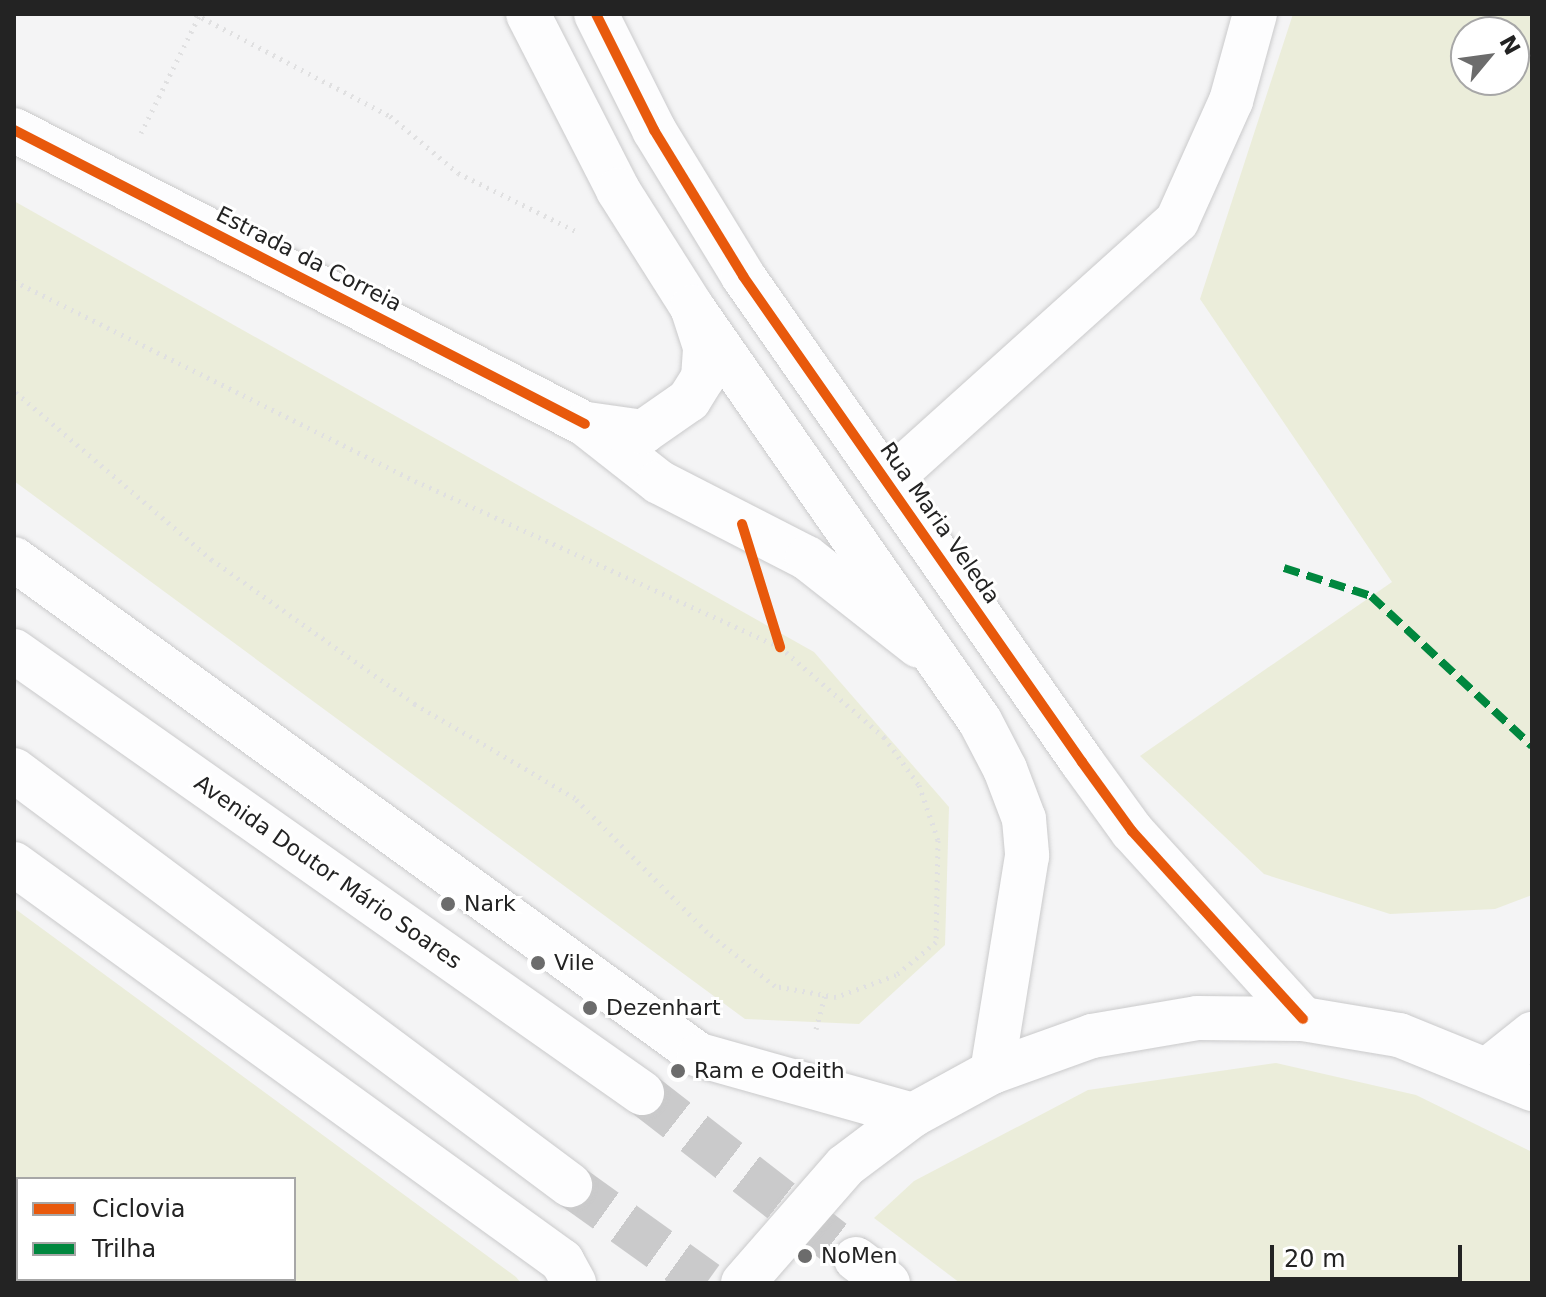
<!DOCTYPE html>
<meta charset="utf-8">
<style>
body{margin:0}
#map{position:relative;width:1546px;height:1297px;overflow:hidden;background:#f4f4f5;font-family:"DejaVu Sans",sans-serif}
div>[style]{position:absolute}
.green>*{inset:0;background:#ebedda}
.secondary-tunnel>*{height:44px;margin-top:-22px;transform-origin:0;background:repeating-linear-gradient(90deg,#cacacb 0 44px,transparent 0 66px)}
.path>*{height:5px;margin-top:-2.5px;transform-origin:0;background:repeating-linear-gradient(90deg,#e0e0e1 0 2px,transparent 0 8px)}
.roads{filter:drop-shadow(0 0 2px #cacacb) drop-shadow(0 0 2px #cacacb)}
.minor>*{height:44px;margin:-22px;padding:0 22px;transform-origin:22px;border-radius:22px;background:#fdfdfe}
.tertiary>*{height:44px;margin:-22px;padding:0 22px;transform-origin:22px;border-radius:22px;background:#fdfdfe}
.secondary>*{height:44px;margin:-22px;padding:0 22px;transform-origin:22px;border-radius:22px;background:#fdfdfe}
.trunk>*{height:44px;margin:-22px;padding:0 22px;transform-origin:22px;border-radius:22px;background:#fdfdfe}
.quiet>*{height:8px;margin-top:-4px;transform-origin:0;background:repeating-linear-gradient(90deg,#00873e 0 16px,transparent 0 24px)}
.cycleway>*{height:10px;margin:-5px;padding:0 5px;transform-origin:5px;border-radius:5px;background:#e8590c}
.dots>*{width:22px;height:22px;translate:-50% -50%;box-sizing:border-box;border:4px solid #fff;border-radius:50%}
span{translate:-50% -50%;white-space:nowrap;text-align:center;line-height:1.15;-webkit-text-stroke:6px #fff;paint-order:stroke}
.street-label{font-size:22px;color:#232323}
.poi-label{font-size:22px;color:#232323}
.left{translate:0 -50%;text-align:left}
.frame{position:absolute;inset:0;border:16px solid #232323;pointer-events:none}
.legend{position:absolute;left:16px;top:1177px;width:280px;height:104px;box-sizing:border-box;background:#fff;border:2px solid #a7a7a7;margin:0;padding:10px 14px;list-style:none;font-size:24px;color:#232323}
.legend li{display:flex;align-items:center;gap:16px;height:40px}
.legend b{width:40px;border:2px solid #a7a7a7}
.north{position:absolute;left:1450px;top:16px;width:80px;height:80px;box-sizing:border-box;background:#fff;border:2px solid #a7a7a7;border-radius:50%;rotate:61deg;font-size:22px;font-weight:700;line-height:32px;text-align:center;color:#232323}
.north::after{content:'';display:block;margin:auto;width:28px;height:36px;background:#6c6c6c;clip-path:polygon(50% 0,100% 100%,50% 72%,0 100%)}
.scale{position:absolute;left:1270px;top:1245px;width:192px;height:36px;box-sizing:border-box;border:4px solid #232323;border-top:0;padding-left:10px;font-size:24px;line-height:28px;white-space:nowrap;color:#232323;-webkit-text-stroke:6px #fff;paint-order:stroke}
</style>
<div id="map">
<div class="green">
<div style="clip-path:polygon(evenodd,1293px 14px,1532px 14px,1532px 895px,1495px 909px,1390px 914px,1264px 874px,1140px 756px,1392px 582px,1200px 299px,1293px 14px,1466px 32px,1514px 32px,1514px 80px,1466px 80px,1466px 32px)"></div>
<div style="clip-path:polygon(14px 201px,814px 652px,949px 807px,945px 945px,859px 1024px,745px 1019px,14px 481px)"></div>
<div style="clip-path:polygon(evenodd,14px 908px,516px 1277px,521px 1283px,14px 1283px,14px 908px,294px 1179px,294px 1279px,18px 1279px,18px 1179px,294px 1179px)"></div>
<div style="clip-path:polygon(1276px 1063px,1416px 1095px,1532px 1152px,1532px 1283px,960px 1283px,874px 1218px,914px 1181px,1088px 1090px)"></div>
</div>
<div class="secondary-tunnel">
<div style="left:642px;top:1093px;width:271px;rotate:37.8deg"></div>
<div style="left:570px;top:1185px;width:168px;rotate:35.6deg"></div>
</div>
<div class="path">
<div style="left:195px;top:14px;width:220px;rotate:27.6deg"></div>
<div style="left:390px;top:116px;width:89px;rotate:40deg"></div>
<div style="left:458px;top:173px;width:134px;rotate:26.2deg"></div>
<div style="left:141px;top:133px;width:131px;rotate:-63.6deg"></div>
<div style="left:14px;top:281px;width:456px;rotate:26.5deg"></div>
<div style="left:422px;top:484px;width:393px;rotate:24.5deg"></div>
<div style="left:780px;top:647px;width:138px;rotate:40.9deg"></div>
<div style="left:884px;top:737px;width:59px;rotate:53.9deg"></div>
<div style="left:919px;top:785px;width:58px;rotate:70.9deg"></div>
<div style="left:938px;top:840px;width:102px;rotate:91.1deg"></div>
<div style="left:936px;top:942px;width:52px;rotate:140.5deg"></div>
<div style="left:896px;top:975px;width:64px;rotate:159.9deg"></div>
<div style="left:836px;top:997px;width:62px;rotate:-169.8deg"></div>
<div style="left:775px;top:986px;width:87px;rotate:-141.5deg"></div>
<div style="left:707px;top:932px;width:188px;rotate:-134.6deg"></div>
<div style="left:575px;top:798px;width:186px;rotate:-149.6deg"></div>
<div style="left:415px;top:704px;width:249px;rotate:-144.6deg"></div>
<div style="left:212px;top:560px;width:260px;rotate:-139.5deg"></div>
<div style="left:816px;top:1029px;width:35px;rotate:-75deg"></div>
</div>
<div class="roads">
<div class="minor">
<div style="left:14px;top:130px;width:642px;rotate:27.24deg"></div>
<div style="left:585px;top:424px;width:94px;rotate:38.1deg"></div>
<div style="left:659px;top:482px;width:166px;rotate:27.2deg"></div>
<div style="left:807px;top:558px;width:142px;rotate:38.2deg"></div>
<div style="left:587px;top:424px;width:57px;rotate:8.1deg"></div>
<div style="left:643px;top:432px;width:56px;rotate:-34.8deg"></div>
<div style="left:689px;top:400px;width:26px;rotate:-58deg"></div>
<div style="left:703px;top:378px;width:31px;rotate:-86deg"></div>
<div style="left:705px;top:347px;width:42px;rotate:-108deg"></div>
<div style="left:887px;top:482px;width:390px;rotate:-42deg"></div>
<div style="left:1177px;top:221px;width:132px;rotate:-65.8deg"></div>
<div style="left:1231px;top:101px;width:90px;rotate:-74.6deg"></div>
</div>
<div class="tertiary">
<div style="left:528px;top:14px;width:198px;rotate:62.9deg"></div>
<div style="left:618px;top:190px;width:138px;rotate:57.7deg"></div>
<div style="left:692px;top:307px;width:504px;rotate:55.18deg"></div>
<div style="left:980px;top:721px;width:54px;rotate:62.5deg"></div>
<div style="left:1005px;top:769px;width:53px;rotate:69.2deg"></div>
<div style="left:1024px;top:819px;width:37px;rotate:85deg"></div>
<div style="left:1027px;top:856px;width:219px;rotate:99.2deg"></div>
<div style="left:596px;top:14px;width:130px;rotate:63.4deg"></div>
<div style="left:654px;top:130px;width:171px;rotate:58.6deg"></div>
<div style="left:743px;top:276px;width:593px;rotate:55.1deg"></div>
<div style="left:1082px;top:762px;width:85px;rotate:54.1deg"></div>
<div style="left:1132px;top:831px;width:254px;rotate:47.7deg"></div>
</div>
<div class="secondary">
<div style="left:14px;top:559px;width:846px;rotate:35.91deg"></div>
<div style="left:699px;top:1055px;width:222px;rotate:15.7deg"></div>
<div style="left:14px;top:651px;width:768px;rotate:35.14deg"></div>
<div style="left:14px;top:770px;width:694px;rotate:36.74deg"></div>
<div style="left:14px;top:864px;width:677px;rotate:35.92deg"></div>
<div style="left:562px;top:1261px;width:25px;rotate:61deg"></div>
<div style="left:856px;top:1259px;width:40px;rotate:37deg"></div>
<div style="left:743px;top:1283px;width:155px;rotate:-48.9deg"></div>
<div style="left:845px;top:1166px;width:85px;rotate:-36.9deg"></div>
<div style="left:913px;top:1115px;width:90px;rotate:-28.6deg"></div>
<div style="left:992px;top:1072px;width:106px;rotate:-19.8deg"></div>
<div style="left:1092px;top:1036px;width:107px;rotate:-9.7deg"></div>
<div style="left:1197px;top:1018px;width:106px;rotate:0.5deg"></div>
<div style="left:1303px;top:1019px;width:97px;rotate:9.5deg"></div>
<div style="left:1399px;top:1035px;width:144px;rotate:22.1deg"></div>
</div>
<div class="trunk">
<div style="left:1491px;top:1067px;width:53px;rotate:-38.8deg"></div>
</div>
</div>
<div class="quiet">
<div style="left:1284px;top:568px;width:91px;rotate:17.8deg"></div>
<div style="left:1371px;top:596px;width:220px;rotate:43deg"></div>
</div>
<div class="cycleway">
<div style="left:596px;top:14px;width:130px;rotate:63.4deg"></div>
<div style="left:654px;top:130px;width:171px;rotate:58.6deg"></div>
<div style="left:743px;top:276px;width:593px;rotate:55.1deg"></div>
<div style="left:1082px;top:762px;width:85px;rotate:54.1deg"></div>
<div style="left:1132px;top:831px;width:254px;rotate:47.7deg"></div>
<div style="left:14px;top:130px;width:642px;rotate:27.24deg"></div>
<div style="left:742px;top:524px;width:129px;rotate:72.8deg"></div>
</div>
<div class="dots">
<div style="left:448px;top:904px;background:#6c6c6c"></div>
<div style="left:538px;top:963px;background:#6c6c6c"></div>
<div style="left:590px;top:1008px;background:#6c6c6c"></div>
<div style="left:678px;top:1071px;background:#6c6c6c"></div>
<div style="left:805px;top:1256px;background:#6c6c6c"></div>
</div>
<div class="street-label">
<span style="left:309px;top:259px;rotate:27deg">Estrada da Correia</span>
<span style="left:940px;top:523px;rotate:55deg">Rua Maria Veleda</span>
<span style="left:328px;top:872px;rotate:35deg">Avenida Doutor Mário Soares</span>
</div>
<div class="poi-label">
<span class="left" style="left:464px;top:904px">Nark</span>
<span class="left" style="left:554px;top:963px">Vile</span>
<span class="left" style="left:606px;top:1008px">Dezenhart</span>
<span class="left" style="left:694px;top:1071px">Ram e Odeith</span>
<span class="left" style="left:821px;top:1256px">NoMen</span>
</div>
<div class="frame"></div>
<ul class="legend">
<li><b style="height:10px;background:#e8590c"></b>Ciclovia</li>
<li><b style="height:10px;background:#00873e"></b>Trilha</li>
</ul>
<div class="north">N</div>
<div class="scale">20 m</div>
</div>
